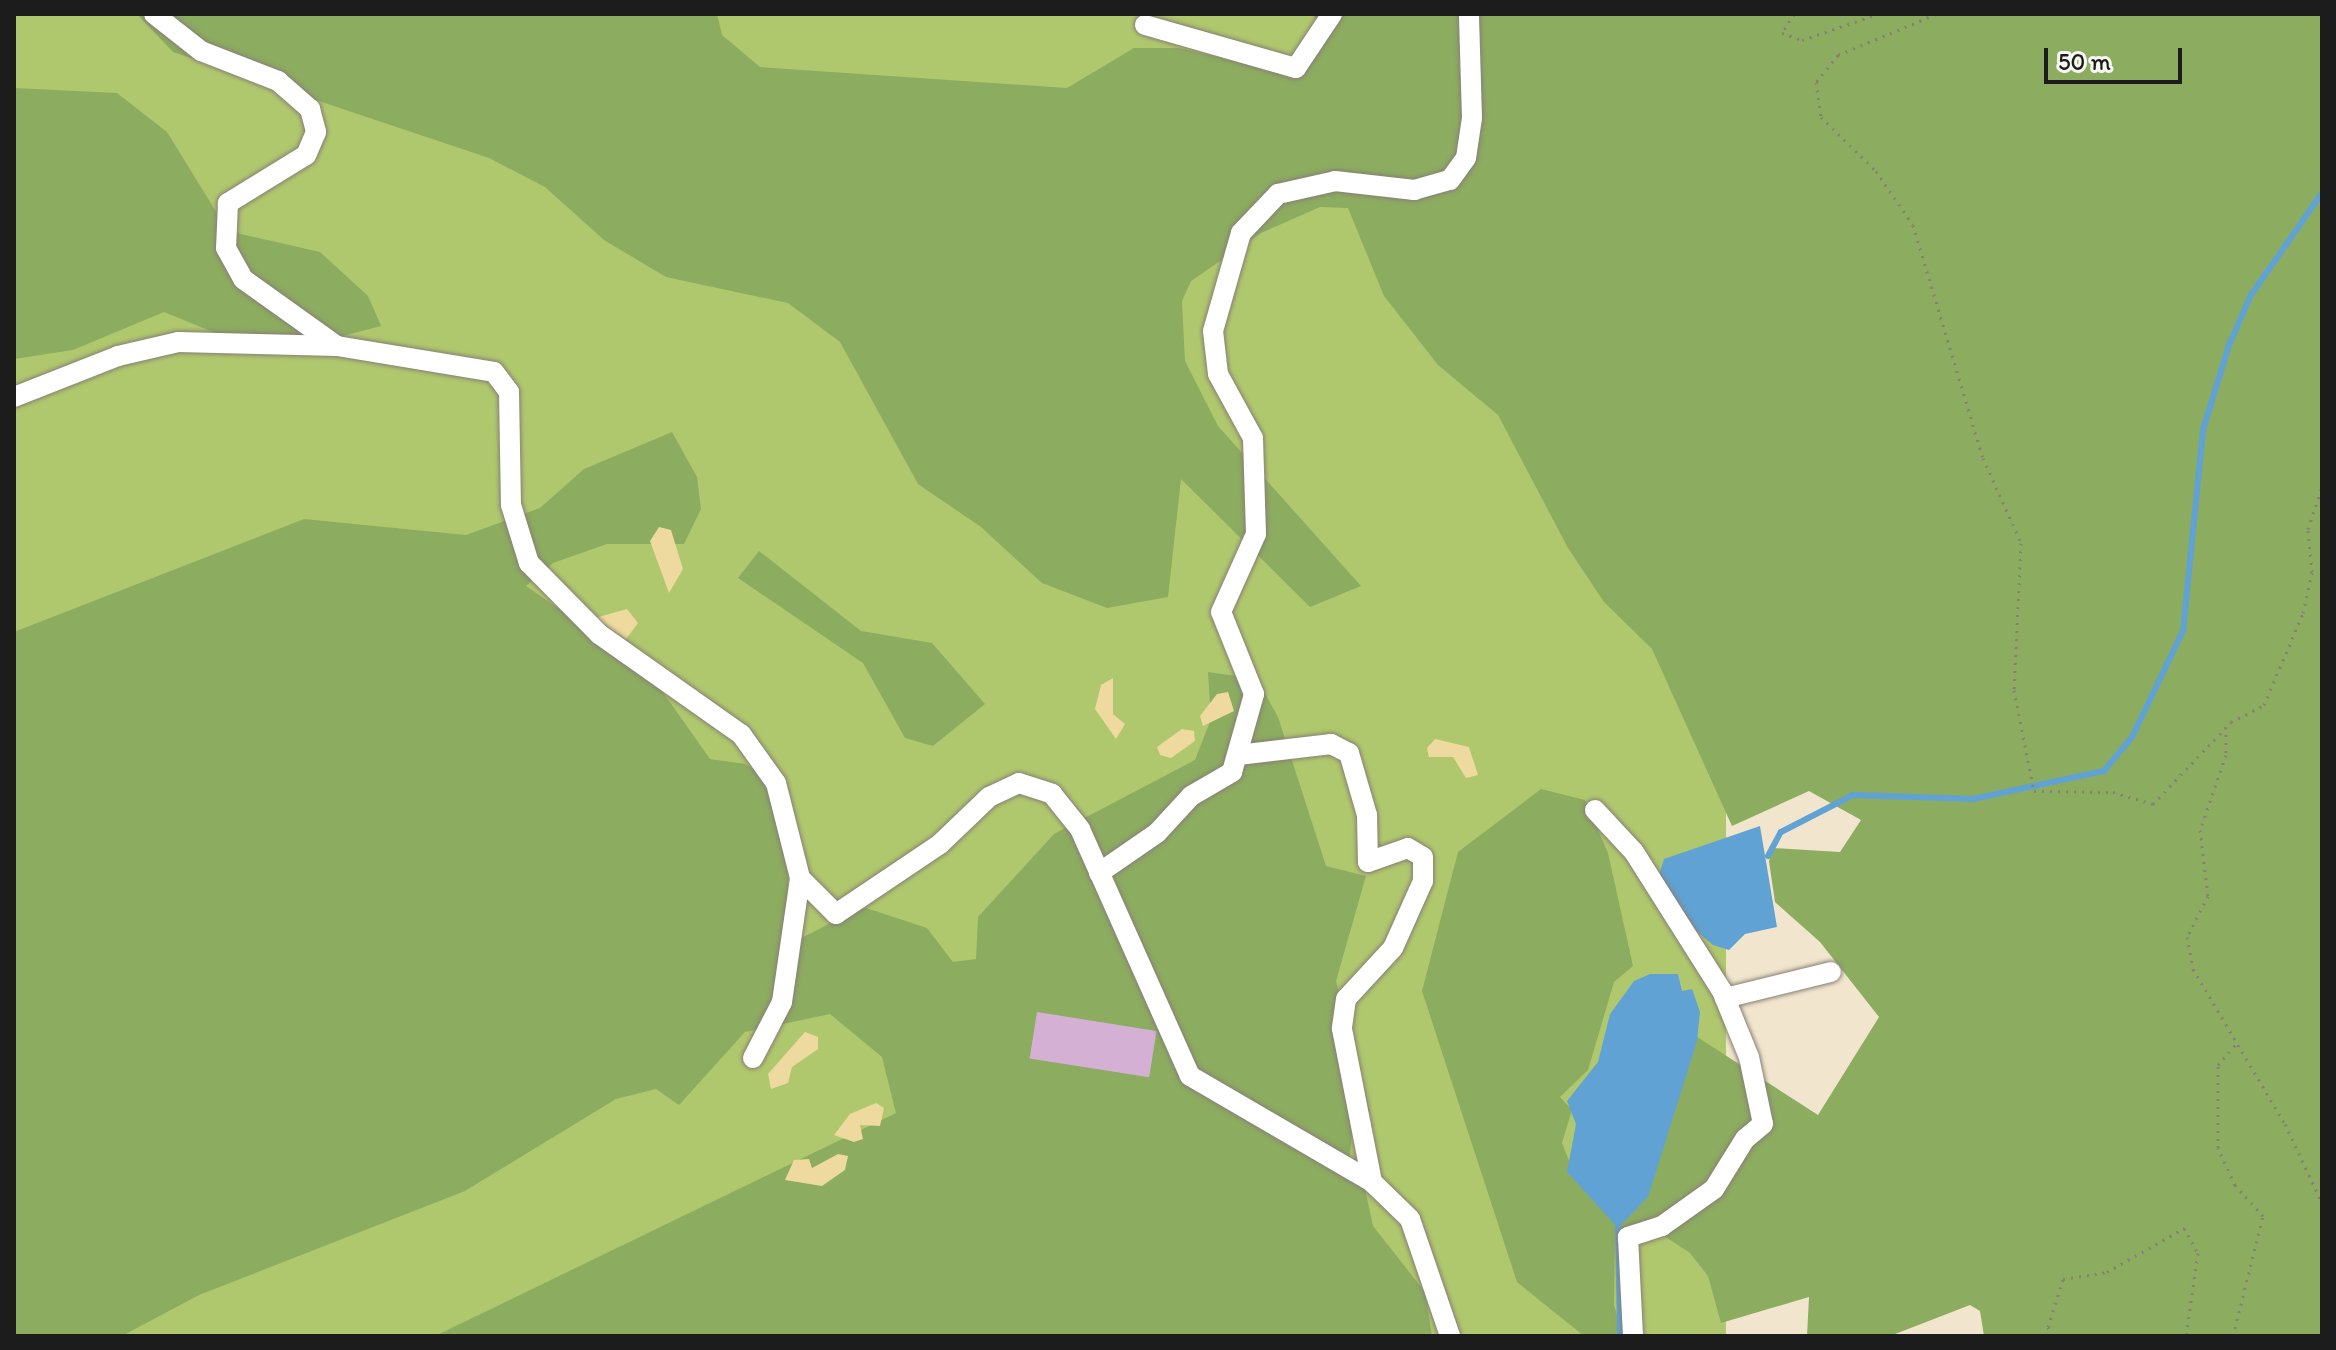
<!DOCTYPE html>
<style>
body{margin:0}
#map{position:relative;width:2336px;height:1350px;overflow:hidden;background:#f2e5ce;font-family:Itim,sans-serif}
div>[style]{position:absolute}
.green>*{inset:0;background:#b0c86d;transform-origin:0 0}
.forest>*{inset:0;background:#8cac60}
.sand>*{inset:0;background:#eeda9e}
.water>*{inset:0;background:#60a2d4}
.stream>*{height:6px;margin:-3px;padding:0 3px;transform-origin:3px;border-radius:3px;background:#60a2d4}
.building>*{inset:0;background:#d4b0d5;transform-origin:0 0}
.path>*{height:3px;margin-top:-1.5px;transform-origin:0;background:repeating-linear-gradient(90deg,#878075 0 2px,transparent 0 8px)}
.roads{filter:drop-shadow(0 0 2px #878075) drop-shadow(0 0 2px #878075)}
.minor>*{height:20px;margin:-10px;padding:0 10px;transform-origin:10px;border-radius:10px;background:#fff}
span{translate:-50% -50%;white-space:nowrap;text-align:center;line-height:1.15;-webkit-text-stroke:6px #f6f6f2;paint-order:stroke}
.frame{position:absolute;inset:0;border:16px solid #1c1c1c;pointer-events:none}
.scale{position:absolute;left:2044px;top:48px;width:138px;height:36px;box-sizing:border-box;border:4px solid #1c1c1c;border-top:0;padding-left:10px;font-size:24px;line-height:28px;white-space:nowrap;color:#1c1c1c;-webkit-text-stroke:6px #f6f6f2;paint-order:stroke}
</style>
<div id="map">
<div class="green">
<div style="left:14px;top:14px;width:1712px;height:1322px"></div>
</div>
<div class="forest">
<div style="clip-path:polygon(137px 14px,717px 14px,722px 35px,760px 67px,1067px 88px,1134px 48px,1179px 48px,1250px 65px,1303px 60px,1326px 31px,1312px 14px,2322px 14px,2322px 1336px,1984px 1336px,1980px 1311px,1970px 1305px,1890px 1336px,1807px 1336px,1809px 1297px,1721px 1323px,1708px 1276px,1690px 1253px,1664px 1236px,1615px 1232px,1614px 1305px,1623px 1336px,1584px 1336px,1517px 1282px,1422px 991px,1458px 852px,1541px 789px,1585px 800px,1608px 853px,1633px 966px,1614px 982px,1588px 1070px,1560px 1097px,1572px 1110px,1562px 1143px,1574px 1173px,1691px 1033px,1818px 1115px,1879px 1017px,1820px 942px,1775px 902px,1769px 861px,1773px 848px,1840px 852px,1861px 820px,1809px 791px,1732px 826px,1652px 649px,1604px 602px,1568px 548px,1498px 415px,1438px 365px,1384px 296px,1348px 208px,1320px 207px,1261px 233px,1191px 281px,1182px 301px,1185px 361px,1218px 426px,1361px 586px,1310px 607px,1181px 479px,1168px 597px,1107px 608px,1042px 583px,981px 527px,918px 484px,840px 342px,788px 303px,666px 277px,604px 240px,545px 187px,489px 158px,173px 52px)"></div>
<div style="clip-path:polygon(14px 88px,117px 93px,167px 132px,228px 231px,320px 252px,368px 296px,381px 326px,269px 355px,164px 312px,73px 350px,14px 359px)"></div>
<div style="clip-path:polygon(672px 432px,697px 477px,701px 509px,684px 544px,607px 544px,553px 563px,526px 586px,648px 671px,710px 759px,745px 764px,783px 786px,791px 943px,863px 907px,927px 928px,953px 962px,976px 959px,978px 917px,1054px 834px,1195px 760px,1211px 719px,1208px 672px,1257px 679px,1278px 717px,1326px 866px,1366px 876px,1336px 981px,1370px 1112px,1352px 1135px,1349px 1162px,1364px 1184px,1373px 1226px,1425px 1292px,1432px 1336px,435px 1336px,896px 1113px,882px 1057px,830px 1014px,745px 1032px,679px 1105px,656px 1089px,616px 1099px,465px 1191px,199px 1295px,122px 1336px,14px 1336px,14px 632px,304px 519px,466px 535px,540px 508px,584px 469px)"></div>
<div style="clip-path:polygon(759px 551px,861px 631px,932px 643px,985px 704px,933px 746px,905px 738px,863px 663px,738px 578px)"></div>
</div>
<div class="sand">
<div style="clip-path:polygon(659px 527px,671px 530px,683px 569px,669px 593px,650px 541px)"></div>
<div style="clip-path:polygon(627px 609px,638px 623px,626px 639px,595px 618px)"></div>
<div style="clip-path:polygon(1113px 678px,1113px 714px,1125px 724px,1116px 739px,1095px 709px,1101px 685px)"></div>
<div style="clip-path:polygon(1228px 692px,1234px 711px,1203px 726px,1200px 716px,1217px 694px)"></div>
<div style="clip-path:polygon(1182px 729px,1194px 731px,1195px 741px,1171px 758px,1160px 755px,1157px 747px)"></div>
<div style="clip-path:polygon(1435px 739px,1469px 747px,1478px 775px,1466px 778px,1453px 757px,1429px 757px,1427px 748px)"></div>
<div style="clip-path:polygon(805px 1032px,818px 1037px,818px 1049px,792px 1067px,788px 1083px,771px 1089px,768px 1074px)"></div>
<div style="clip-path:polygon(876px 1103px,884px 1108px,880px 1126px,860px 1125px,863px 1139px,854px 1142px,834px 1135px,850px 1114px)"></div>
<div style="clip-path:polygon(838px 1154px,848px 1156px,845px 1170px,822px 1186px,785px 1180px,794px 1160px,809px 1159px,812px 1168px)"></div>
</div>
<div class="water">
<div style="clip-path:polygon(1760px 826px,1777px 927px,1745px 934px,1729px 950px,1713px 945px,1679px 916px,1658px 878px,1664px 859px)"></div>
<div style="clip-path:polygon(1650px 974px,1678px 974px,1682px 991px,1692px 989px,1700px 1012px,1697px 1041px,1648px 1197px,1618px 1228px,1567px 1172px,1576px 1124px,1567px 1101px,1598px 1062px,1610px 1014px,1634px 981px)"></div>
</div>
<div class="stream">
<div style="left:1768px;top:856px;width:27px;rotate:-62deg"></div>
<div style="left:1781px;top:832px;width:81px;rotate:-27.2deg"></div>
<div style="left:1853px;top:795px;width:120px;rotate:1.9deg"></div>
<div style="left:1973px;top:799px;width:134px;rotate:-12.1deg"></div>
<div style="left:2104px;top:771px;width:44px;rotate:-50.5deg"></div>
<div style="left:2132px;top:737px;width:118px;rotate:-64.3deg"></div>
<div style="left:2183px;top:631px;width:202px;rotate:-84.3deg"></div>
<div style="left:2203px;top:430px;width:89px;rotate:-73deg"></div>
<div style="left:2229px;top:345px;width:55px;rotate:-66.3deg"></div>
<div style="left:2251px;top:295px;width:124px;rotate:-55.2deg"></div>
<div style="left:1618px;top:1228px;width:108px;rotate:88.9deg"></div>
</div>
<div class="building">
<div style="left:1037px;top:1012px;width:121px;height:47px;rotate:9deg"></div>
</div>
<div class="path">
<div style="left:1794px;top:14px;width:22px;rotate:122deg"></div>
<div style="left:1782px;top:33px;width:21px;rotate:19deg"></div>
<div style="left:1802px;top:40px;width:80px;rotate:-18.9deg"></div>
<div style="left:1936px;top:14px;width:106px;rotate:157.3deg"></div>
<div style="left:1838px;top:55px;width:35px;rotate:129deg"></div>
<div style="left:1816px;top:82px;width:35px;rotate:82deg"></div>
<div style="left:1821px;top:117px;width:77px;rotate:44.5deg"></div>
<div style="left:1876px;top:171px;width:65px;rotate:55.6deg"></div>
<div style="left:1913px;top:225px;width:243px;rotate:73.3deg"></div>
<div style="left:1983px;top:458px;width:93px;rotate:65.9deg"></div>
<div style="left:2021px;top:543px;width:147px;rotate:92.7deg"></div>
<div style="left:2014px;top:690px;width:103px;rotate:78.8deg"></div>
<div style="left:2034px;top:791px;width:79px;rotate:0.7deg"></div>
<div style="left:2113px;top:792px;width:42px;rotate:16.7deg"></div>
<div style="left:2153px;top:804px;width:113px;rotate:-46.4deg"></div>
<div style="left:2231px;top:722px;width:37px;rotate:-27deg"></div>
<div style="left:2264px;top:705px;width:100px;rotate:-67deg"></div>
<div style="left:2303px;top:613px;width:42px;rotate:-77.6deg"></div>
<div style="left:2312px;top:572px;width:43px;rotate:-95.3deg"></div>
<div style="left:2308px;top:529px;width:44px;rotate:-71.6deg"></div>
<div style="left:2226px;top:727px;width:28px;rotate:90deg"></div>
<div style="left:2226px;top:755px;width:79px;rotate:109.1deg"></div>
<div style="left:2200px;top:830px;width:66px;rotate:83.1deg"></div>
<div style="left:2208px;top:896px;width:46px;rotate:117.1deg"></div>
<div style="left:2187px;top:937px;width:33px;rotate:79deg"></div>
<div style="left:2193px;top:969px;width:180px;rotate:59.3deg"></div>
<div style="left:2285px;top:1124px;width:87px;rotate:64.9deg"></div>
<div style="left:2052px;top:1336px;width:10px;rotate:-114deg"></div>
<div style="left:2048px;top:1327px;width:50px;rotate:-72.6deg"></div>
<div style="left:2063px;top:1279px;width:45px;rotate:-9deg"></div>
<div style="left:2107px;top:1272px;width:89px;rotate:-29.7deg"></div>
<div style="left:2184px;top:1228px;width:29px;rotate:61deg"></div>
<div style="left:2198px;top:1253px;width:84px;rotate:98.2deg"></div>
<div style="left:2233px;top:1336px;width:124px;rotate:-76deg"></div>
<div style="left:2263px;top:1216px;width:42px;rotate:-132.1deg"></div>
<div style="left:2235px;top:1185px;width:41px;rotate:-114.7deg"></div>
<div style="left:2218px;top:1148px;width:83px;rotate:-90deg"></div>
<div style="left:2218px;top:1065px;width:30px;rotate:-49deg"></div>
</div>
<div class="roads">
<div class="minor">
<div style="left:154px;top:14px;width:60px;rotate:38.2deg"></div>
<div style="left:201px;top:51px;width:83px;rotate:21.3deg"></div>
<div style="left:278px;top:81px;width:43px;rotate:41.2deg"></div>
<div style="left:310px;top:109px;width:24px;rotate:75deg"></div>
<div style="left:316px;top:132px;width:25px;rotate:113deg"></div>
<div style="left:306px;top:155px;width:92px;rotate:148.4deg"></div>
<div style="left:228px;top:203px;width:45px;rotate:92.5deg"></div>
<div style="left:226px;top:248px;width:35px;rotate:61deg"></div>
<div style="left:243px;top:279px;width:115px;rotate:35.5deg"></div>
<div style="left:1145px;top:25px;width:157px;rotate:15.9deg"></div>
<div style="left:1296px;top:68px;width:65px;rotate:-56.3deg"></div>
<div style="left:14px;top:397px;width:112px;rotate:-21.5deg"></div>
<div style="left:118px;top:356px;width:62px;rotate:-13.1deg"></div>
<div style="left:178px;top:342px;width:159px;rotate:1.4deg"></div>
<div style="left:337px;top:346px;width:159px;rotate:9.4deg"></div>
<div style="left:494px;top:372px;width:25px;rotate:53deg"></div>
<div style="left:509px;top:392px;width:113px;rotate:89deg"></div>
<div style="left:511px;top:505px;width:61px;rotate:72.8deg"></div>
<div style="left:529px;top:563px;width:100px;rotate:45.4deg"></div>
<div style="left:599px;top:634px;width:174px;rotate:35.2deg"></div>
<div style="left:741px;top:734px;width:60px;rotate:54.5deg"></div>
<div style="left:776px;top:783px;width:98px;rotate:75.8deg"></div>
<div style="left:800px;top:878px;width:51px;rotate:45deg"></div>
<div style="left:836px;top:914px;width:125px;rotate:-33.9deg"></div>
<div style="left:940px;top:844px;width:68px;rotate:-43.8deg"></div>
<div style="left:989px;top:797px;width:33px;rotate:-25deg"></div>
<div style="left:1019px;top:783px;width:35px;rotate:18deg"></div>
<div style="left:1052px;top:794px;width:45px;rotate:51.3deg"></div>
<div style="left:1080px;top:829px;width:270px;rotate:66deg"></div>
<div style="left:1190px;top:1076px;width:211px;rotate:30.2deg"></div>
<div style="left:1372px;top:1182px;width:53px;rotate:44.2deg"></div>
<div style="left:1410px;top:1219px;width:124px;rotate:71.1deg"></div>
<div style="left:1238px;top:755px;width:94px;rotate:-6.7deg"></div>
<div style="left:1331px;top:744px;width:20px;rotate:27deg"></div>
<div style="left:1349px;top:753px;width:65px;rotate:73.8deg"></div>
<div style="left:1367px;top:815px;width:47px;rotate:88.8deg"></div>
<div style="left:1368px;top:862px;width:42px;rotate:-19.3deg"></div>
<div style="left:1408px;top:848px;width:17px;rotate:31deg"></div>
<div style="left:1423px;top:857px;width:24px;rotate:90deg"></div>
<div style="left:1423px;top:881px;width:73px;rotate:114.1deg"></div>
<div style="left:1393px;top:948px;width:69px;rotate:132.7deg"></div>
<div style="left:1346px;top:999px;width:30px;rotate:98deg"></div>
<div style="left:1342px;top:1029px;width:156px;rotate:78.9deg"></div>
<div style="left:1595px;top:810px;width:57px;rotate:47.1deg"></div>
<div style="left:1634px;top:852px;width:165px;rotate:57.7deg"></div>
<div style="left:1722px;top:991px;width:71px;rotate:67.8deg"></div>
<div style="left:1749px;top:1057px;width:68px;rotate:78.2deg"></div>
<div style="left:1763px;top:1124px;width:23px;rotate:140deg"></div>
<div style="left:1745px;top:1139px;width:59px;rotate:121.8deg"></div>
<div style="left:1714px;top:1189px;width:64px;rotate:144.6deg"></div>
<div style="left:1662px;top:1226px;width:36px;rotate:162deg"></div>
<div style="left:1628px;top:1237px;width:99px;rotate:87.1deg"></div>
<div style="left:1099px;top:873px;width:70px;rotate:-34.6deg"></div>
<div style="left:1157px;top:833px;width:50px;rotate:-47.4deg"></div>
<div style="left:1191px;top:796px;width:48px;rotate:-30.3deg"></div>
<div style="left:1232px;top:772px;width:81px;rotate:-74.2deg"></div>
<div style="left:1254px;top:694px;width:88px;rotate:-111.9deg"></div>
<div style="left:1221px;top:612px;width:85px;rotate:-65.8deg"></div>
<div style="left:1256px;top:534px;width:96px;rotate:-91.8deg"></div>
<div style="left:1253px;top:438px;width:73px;rotate:-118.7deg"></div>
<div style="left:1218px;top:374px;width:43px;rotate:-96.6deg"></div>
<div style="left:1213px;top:331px;width:102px;rotate:-74.1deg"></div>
<div style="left:1241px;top:233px;width:54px;rotate:-46.5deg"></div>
<div style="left:1278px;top:194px;width:58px;rotate:-12.8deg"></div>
<div style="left:1335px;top:181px;width:80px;rotate:6.5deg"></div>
<div style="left:1414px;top:190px;width:37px;rotate:-16deg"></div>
<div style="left:1450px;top:180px;width:27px;rotate:-54deg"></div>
<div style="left:1466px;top:158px;width:40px;rotate:-81.5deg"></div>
<div style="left:1472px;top:118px;width:104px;rotate:-91.7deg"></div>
<div style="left:1725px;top:998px;width:109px;rotate:-13.8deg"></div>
<div style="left:753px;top:1058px;width:63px;rotate:-62.6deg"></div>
<div style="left:782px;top:1002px;width:125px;rotate:-81.7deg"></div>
</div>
</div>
<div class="frame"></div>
<div class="scale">50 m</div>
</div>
